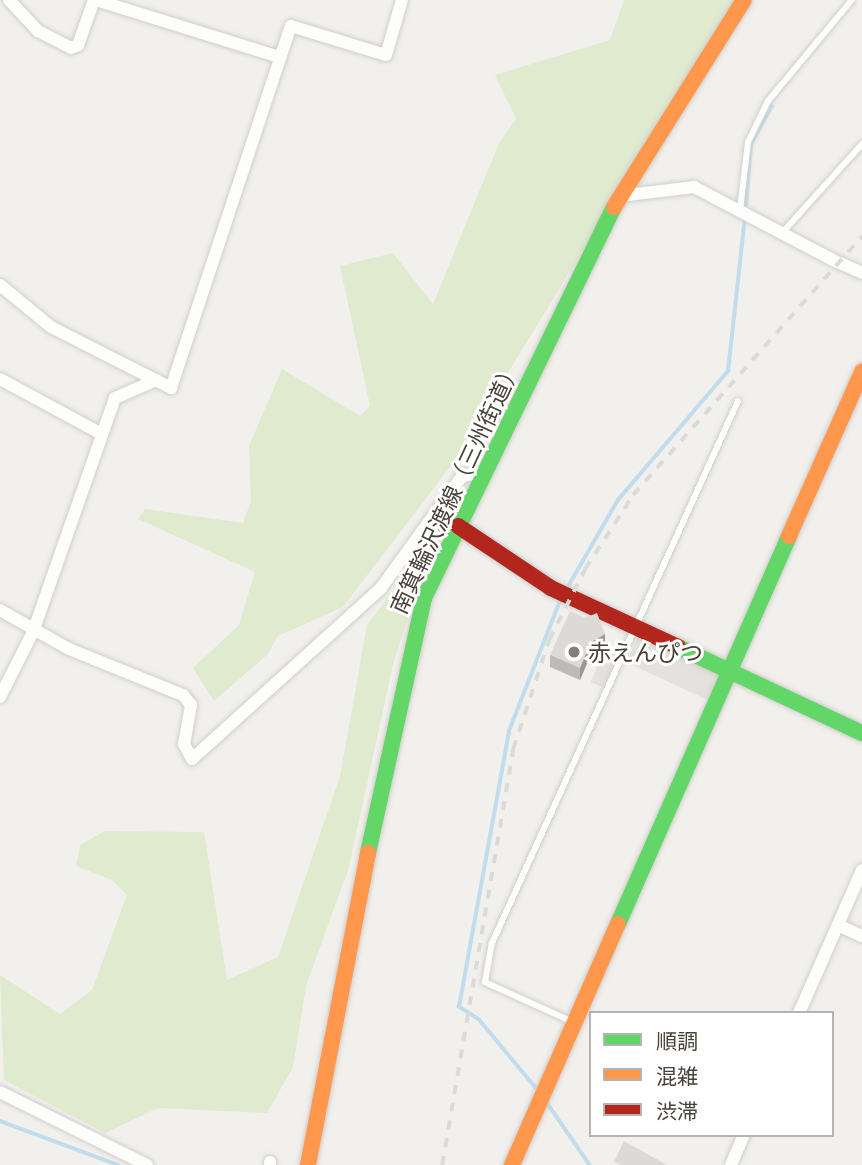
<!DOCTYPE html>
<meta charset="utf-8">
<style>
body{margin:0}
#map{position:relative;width:862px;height:1165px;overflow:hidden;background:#f2f0ed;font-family:Manrope,"Noto Sans JP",sans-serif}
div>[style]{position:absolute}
.green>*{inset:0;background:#e0eacf}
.parking>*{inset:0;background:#e4e1de;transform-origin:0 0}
.stream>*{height:3.5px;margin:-1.75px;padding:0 1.75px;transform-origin:1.75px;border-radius:1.75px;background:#c1dcec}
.roads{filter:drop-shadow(0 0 2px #d0cecb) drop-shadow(0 0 2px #d0cecb)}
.lane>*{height:6px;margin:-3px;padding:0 3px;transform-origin:3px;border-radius:3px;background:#fdfdfc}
.street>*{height:12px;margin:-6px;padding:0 6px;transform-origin:6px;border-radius:6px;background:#fdfdfc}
.fast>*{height:16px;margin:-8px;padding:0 8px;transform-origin:8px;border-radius:8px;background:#63d668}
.slow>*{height:16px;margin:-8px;padding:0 8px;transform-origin:8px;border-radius:8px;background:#ff974d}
.jam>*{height:16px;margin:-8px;padding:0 8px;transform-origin:8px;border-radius:8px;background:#b3261e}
.rail>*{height:3.5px;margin-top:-1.75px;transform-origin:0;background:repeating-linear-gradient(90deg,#dadad9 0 9px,transparent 0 18px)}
.wall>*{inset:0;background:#bdbbb8}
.shaded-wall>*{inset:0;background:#9a9896}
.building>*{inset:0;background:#dcd9d6}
.dots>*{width:19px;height:19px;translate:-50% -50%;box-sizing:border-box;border:4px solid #fff;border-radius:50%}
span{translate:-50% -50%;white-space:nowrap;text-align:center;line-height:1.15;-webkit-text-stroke:6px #fff;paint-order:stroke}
.street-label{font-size:23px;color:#484239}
.poi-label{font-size:23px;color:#484239}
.left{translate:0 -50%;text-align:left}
.legend{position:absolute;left:589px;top:1011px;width:245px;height:126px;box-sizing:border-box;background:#fff;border:2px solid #b6b3b0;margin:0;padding:9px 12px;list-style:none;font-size:21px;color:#484239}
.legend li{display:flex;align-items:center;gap:14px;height:35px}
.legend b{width:35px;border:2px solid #b6b3b0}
</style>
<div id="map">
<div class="green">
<div style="clip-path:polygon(624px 0,735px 0,453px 463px,343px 607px,278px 636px,268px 654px,214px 701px,193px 668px,239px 625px,255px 572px,138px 519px,145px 509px,243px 523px,251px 501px,249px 446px,282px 369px,360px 416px,370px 406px,340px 266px,393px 253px,433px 304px,499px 143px,516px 119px,495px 75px,610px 40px)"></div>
<div style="clip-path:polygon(417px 559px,428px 560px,394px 660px,349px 867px,306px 986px,293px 1067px,267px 1113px,158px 1108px,105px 1133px,4px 1080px,0 975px,60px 1014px,92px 990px,127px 895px,112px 880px,76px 866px,80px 845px,105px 831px,204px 832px,227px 980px,278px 957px,340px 776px,367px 625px)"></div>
</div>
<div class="parking">
<div style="left:639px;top:635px;width:92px;height:30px;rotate:25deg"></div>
<div style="left:605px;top:647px;width:18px;height:38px;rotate:22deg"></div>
</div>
<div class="stream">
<div style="left:746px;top:205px;width:61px;rotate:-85.3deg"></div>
<div style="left:751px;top:144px;width:43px;rotate:-61.1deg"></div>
<div style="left:566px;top:590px;width:104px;rotate:-60deg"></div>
<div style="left:618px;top:500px;width:170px;rotate:-49.5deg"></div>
<div style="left:728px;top:371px;width:155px;rotate:-83.7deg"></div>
<div style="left:538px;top:1091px;width:92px;rotate:-129.7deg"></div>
<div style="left:479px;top:1020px;width:24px;rotate:-147deg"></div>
<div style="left:459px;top:1007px;width:280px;rotate:-79.7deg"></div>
<div style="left:509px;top:731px;width:143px;rotate:-68.6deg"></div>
<div style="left:546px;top:1101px;width:78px;rotate:55.5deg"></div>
<div style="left:0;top:1121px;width:126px;rotate:20.4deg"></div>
</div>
<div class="roads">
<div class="lane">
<div style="left:740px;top:210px;width:68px;rotate:-83.3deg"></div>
<div style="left:748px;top:142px;width:46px;rotate:-64deg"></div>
<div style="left:768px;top:101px;width:131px;rotate:-50.3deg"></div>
<div style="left:782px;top:233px;width:120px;rotate:-48deg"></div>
<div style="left:573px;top:1022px;width:97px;rotate:-155.6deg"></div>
<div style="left:485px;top:982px;width:40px;rotate:-80deg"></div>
<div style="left:492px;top:943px;width:595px;rotate:-65.59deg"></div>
</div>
<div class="street">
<div style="left:9px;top:0;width:42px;rotate:46.9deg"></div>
<div style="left:38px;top:31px;width:37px;rotate:27deg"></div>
<div style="left:71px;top:48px;width:8px;rotate:-23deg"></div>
<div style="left:78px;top:45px;width:48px;rotate:-70.4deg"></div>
<div style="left:96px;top:0;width:192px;rotate:17.3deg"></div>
<div style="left:619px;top:196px;width:76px;rotate:-6.8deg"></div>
<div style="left:694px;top:187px;width:161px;rotate:27.7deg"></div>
<div style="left:840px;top:263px;width:24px;rotate:24deg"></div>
<div style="left:0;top:285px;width:66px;rotate:39.5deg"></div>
<div style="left:51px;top:327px;width:135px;rotate:26.9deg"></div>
<div style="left:171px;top:388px;width:381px;rotate:-71.7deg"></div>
<div style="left:291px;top:26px;width:99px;rotate:17deg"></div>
<div style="left:386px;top:55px;width:57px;rotate:-73.8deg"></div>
<div style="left:0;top:379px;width:114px;rotate:28.4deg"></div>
<div style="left:0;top:610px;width:79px;rotate:29.5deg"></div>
<div style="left:69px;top:649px;width:123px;rotate:22deg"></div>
<div style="left:183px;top:695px;width:13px;rotate:51deg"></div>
<div style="left:191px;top:705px;width:40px;rotate:100deg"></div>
<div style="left:184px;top:744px;width:17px;rotate:62deg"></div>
<div style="left:192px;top:759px;width:255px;rotate:-42.1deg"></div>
<div style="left:381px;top:588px;width:138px;rotate:-54.1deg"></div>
<div style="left:462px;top:476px;width:22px;rotate:-10deg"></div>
<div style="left:0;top:697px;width:73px;rotate:-63.1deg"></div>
<div style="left:33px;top:632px;width:248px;rotate:-70.7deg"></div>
<div style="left:115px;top:398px;width:45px;rotate:-23.7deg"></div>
<div style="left:838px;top:925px;width:26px;rotate:25deg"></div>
<div style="left:799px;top:1013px;width:156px;rotate:-66.2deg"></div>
<div style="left:0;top:1092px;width:164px;rotate:26.4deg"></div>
<div style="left:270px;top:1165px;width:3px;rotate:-90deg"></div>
<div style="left:731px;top:1165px;width:33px;rotate:-67deg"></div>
</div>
<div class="fast">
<div style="left:678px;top:647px;width:203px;rotate:25.1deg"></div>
<div style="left:368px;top:853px;width:261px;rotate:-77.6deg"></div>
<div style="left:424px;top:598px;width:435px;rotate:-64.1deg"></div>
<div style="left:618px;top:924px;width:424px;rotate:-66.2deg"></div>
</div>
<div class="slow">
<div style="left:614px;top:207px;width:244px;rotate:-57.9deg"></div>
<div style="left:789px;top:536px;width:180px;rotate:-66deg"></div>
<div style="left:308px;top:1165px;width:318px;rotate:-79.1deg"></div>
<div style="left:512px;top:1165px;width:263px;rotate:-66.3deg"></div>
</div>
<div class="jam">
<div style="left:458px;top:526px;width:112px;rotate:33.7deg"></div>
<div style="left:551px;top:588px;width:140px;rotate:24.9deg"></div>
</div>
</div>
<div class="rail">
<div style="left:442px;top:1165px;width:422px;rotate:-80.3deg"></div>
<div style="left:513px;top:749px;width:115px;rotate:-71.7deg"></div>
<div style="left:549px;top:640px;width:80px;rotate:-63.1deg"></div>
<div style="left:585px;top:569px;width:88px;rotate:-57deg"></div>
<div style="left:633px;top:495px;width:346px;rotate:-48.5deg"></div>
</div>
<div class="wall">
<div style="clip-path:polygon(457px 504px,442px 536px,436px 527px,436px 519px)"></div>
<div style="clip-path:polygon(605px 646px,591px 654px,580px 680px,550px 667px,550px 655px)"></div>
</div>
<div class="shaded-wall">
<div style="clip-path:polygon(457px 496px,457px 504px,442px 536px,442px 528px)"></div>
<div style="clip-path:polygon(605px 634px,605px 646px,591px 654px,580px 680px,580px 668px,591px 642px)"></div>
</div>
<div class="building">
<div style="clip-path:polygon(457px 496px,442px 528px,436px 519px)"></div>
<div style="clip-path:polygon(570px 611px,585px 618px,597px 613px,605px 634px,591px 642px,580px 668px,550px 655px)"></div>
<div style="clip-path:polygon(624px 1141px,667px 1165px,621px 1165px,614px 1162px)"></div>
</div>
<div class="dots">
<div style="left:574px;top:652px;background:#847f78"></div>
</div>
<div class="street-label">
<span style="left:455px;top:487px;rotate:-65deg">南箕輪沢渡線（三州街道）</span>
</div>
<div class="poi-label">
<span class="left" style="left:588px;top:652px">赤えんぴつ</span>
</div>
<ul class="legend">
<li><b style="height:9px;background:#63d668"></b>順調</li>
<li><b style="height:9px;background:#ff974d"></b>混雑</li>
<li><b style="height:9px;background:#b3261e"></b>渋滞</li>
</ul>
</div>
